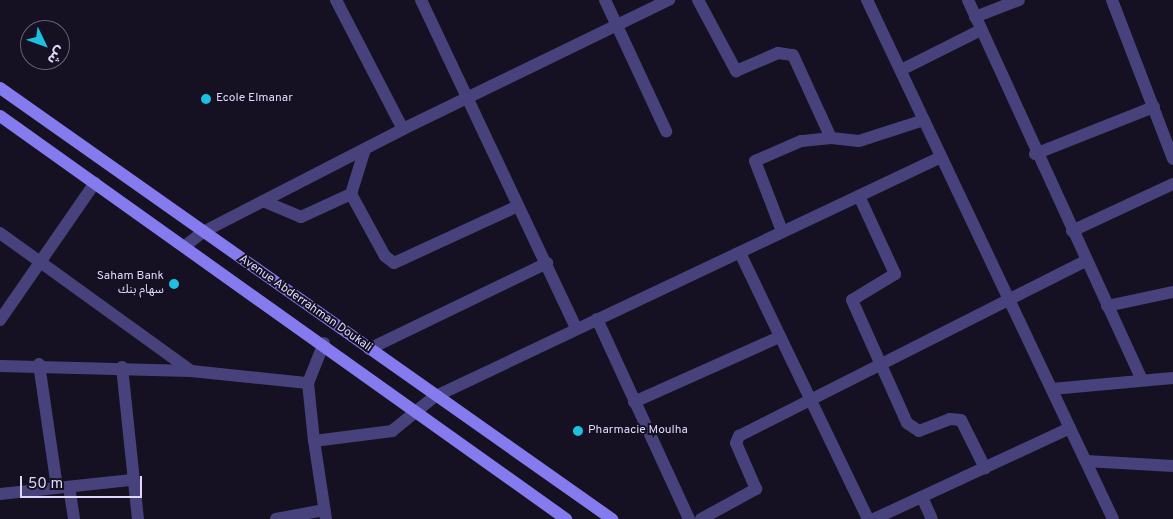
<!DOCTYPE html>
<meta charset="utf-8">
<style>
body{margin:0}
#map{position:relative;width:1173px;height:519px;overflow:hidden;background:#151123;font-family:Overpass,"Noto Sans Arabic",sans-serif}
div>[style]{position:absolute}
.street>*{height:12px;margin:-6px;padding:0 6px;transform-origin:6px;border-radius:6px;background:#48427c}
.secondary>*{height:12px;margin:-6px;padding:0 6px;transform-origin:6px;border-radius:6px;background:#857aee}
.dots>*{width:14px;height:14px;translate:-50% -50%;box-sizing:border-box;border:2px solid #151123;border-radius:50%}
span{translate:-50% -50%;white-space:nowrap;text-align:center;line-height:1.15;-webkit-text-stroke:4px #151123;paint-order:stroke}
.poi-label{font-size:12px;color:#ded8fa}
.left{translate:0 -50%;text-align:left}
.right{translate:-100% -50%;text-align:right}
.street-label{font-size:12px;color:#ded8fa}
.north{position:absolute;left:20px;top:20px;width:50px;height:50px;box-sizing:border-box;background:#151123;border:1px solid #656179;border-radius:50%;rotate:132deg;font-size:14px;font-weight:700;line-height:20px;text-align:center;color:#ded8fa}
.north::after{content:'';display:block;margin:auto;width:18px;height:22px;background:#1cc1e1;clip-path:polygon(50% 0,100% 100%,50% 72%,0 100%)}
.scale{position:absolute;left:20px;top:476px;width:122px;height:22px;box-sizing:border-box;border:2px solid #ded8fa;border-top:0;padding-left:6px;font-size:15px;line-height:18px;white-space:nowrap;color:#ded8fa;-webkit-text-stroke:4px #151123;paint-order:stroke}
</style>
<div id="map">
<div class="street">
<div style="left:336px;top:0;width:145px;rotate:62.6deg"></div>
<div style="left:421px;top:0;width:363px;rotate:64.7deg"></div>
<div style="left:605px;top:0;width:145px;rotate:65deg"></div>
<div style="left:698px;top:0;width:81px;rotate:61.8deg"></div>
<div style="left:736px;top:71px;width:46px;rotate:-23.2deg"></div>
<div style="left:778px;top:53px;width:15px;rotate:8deg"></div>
<div style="left:793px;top:55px;width:91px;rotate:65.4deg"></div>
<div style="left:831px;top:138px;width:30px;rotate:174deg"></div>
<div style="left:801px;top:141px;width:50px;rotate:156.5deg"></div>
<div style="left:755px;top:161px;width:75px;rotate:68.9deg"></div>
<div style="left:867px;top:0;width:574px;rotate:64.64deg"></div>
<div style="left:968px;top:0;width:418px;rotate:65.4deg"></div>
<div style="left:1112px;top:0;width:170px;rotate:69deg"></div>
<div style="left:975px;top:17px;width:47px;rotate:-21.1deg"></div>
<div style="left:901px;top:70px;width:89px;rotate:-26.6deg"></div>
<div style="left:831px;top:138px;width:28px;rotate:6deg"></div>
<div style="left:859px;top:141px;width:68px;rotate:-17.9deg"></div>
<div style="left:1035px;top:154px;width:128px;rotate:-21.6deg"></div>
<div style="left:351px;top:194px;width:71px;rotate:61.3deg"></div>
<div style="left:385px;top:256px;width:11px;rotate:38deg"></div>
<div style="left:394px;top:263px;width:136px;rotate:-24.7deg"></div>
<div style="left:859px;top:196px;width:86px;rotate:65.2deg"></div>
<div style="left:895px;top:274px;width:50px;rotate:148.8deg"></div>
<div style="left:852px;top:300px;width:135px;rotate:65.9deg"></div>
<div style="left:907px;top:423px;width:14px;rotate:34deg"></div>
<div style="left:919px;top:431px;width:33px;rotate:-21deg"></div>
<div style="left:950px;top:419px;width:11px;rotate:5deg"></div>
<div style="left:961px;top:420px;width:54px;rotate:63.4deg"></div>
<div style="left:263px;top:201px;width:41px;rotate:22.8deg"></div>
<div style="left:301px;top:217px;width:55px;rotate:-24.7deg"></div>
<div style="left:351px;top:194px;width:47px;rotate:-72.7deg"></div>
<div style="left:1072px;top:231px;width:111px;rotate:-25deg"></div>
<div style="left:0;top:233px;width:236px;rotate:35.8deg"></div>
<div style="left:185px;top:246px;width:23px;rotate:-38deg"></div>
<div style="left:203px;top:232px;width:225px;rotate:-27.2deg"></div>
<div style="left:403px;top:129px;width:296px;rotate:-25.9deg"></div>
<div style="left:740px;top:253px;width:295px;rotate:64.3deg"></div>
<div style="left:1107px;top:306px;width:67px;rotate:-12deg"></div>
<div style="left:597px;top:319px;width:220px;rotate:65.3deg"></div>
<div style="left:0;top:320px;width:167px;rotate:-55.3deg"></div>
<div style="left:369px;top:349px;width:198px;rotate:-25.8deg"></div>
<div style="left:39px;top:364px;width:125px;rotate:81.7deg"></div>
<div style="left:0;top:366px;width:191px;rotate:1.5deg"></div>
<div style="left:191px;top:371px;width:118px;rotate:5.9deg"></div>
<div style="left:308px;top:383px;width:43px;rotate:-68.2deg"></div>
<div style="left:122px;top:367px;width:153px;rotate:84deg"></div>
<div style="left:308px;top:383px;width:58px;rotate:84.1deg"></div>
<div style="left:1052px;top:389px;width:121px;rotate:-5.2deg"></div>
<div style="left:634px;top:402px;width:159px;rotate:-24.1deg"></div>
<div style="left:1086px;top:461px;width:87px;rotate:3.3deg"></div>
<div style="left:69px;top:487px;width:32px;rotate:81deg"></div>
<div style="left:0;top:494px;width:133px;rotate:-6.1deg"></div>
<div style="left:922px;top:497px;width:24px;rotate:66deg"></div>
<div style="left:276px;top:519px;width:49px;rotate:-10.6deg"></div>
<div style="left:326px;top:519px;width:79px;rotate:-98.7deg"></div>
<div style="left:314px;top:441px;width:79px;rotate:-7.3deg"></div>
<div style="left:392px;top:431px;width:54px;rotate:-39deg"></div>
<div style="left:434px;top:397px;width:561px;rotate:-25.33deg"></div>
<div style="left:701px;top:519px;width:63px;rotate:-28.6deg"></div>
<div style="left:756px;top:489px;width:50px;rotate:-113.5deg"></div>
<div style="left:736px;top:443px;width:8px;rotate:-67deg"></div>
<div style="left:739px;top:436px;width:389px;rotate:-26.8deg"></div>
<div style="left:874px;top:519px;width:216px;rotate:-24.9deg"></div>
</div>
<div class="secondary">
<div style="left:0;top:88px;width:749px;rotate:35.16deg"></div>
<div style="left:0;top:116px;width:695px;rotate:35.45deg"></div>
</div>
<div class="dots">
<div style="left:206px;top:99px;background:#1cc1e1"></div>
<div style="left:174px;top:284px;background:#1cc1e1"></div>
<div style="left:578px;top:431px;background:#1cc1e1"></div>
</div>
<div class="poi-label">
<span class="left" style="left:216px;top:99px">Ecole Elmanar</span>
<span class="right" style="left:164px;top:284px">Saham Bank<br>سهام بنك</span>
<span class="left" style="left:588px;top:431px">Pharmacie Moulha</span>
</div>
<div class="street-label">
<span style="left:305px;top:304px;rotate:35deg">Avenue Abderrahman Doukali</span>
</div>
<div class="north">ش</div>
<div class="scale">50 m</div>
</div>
